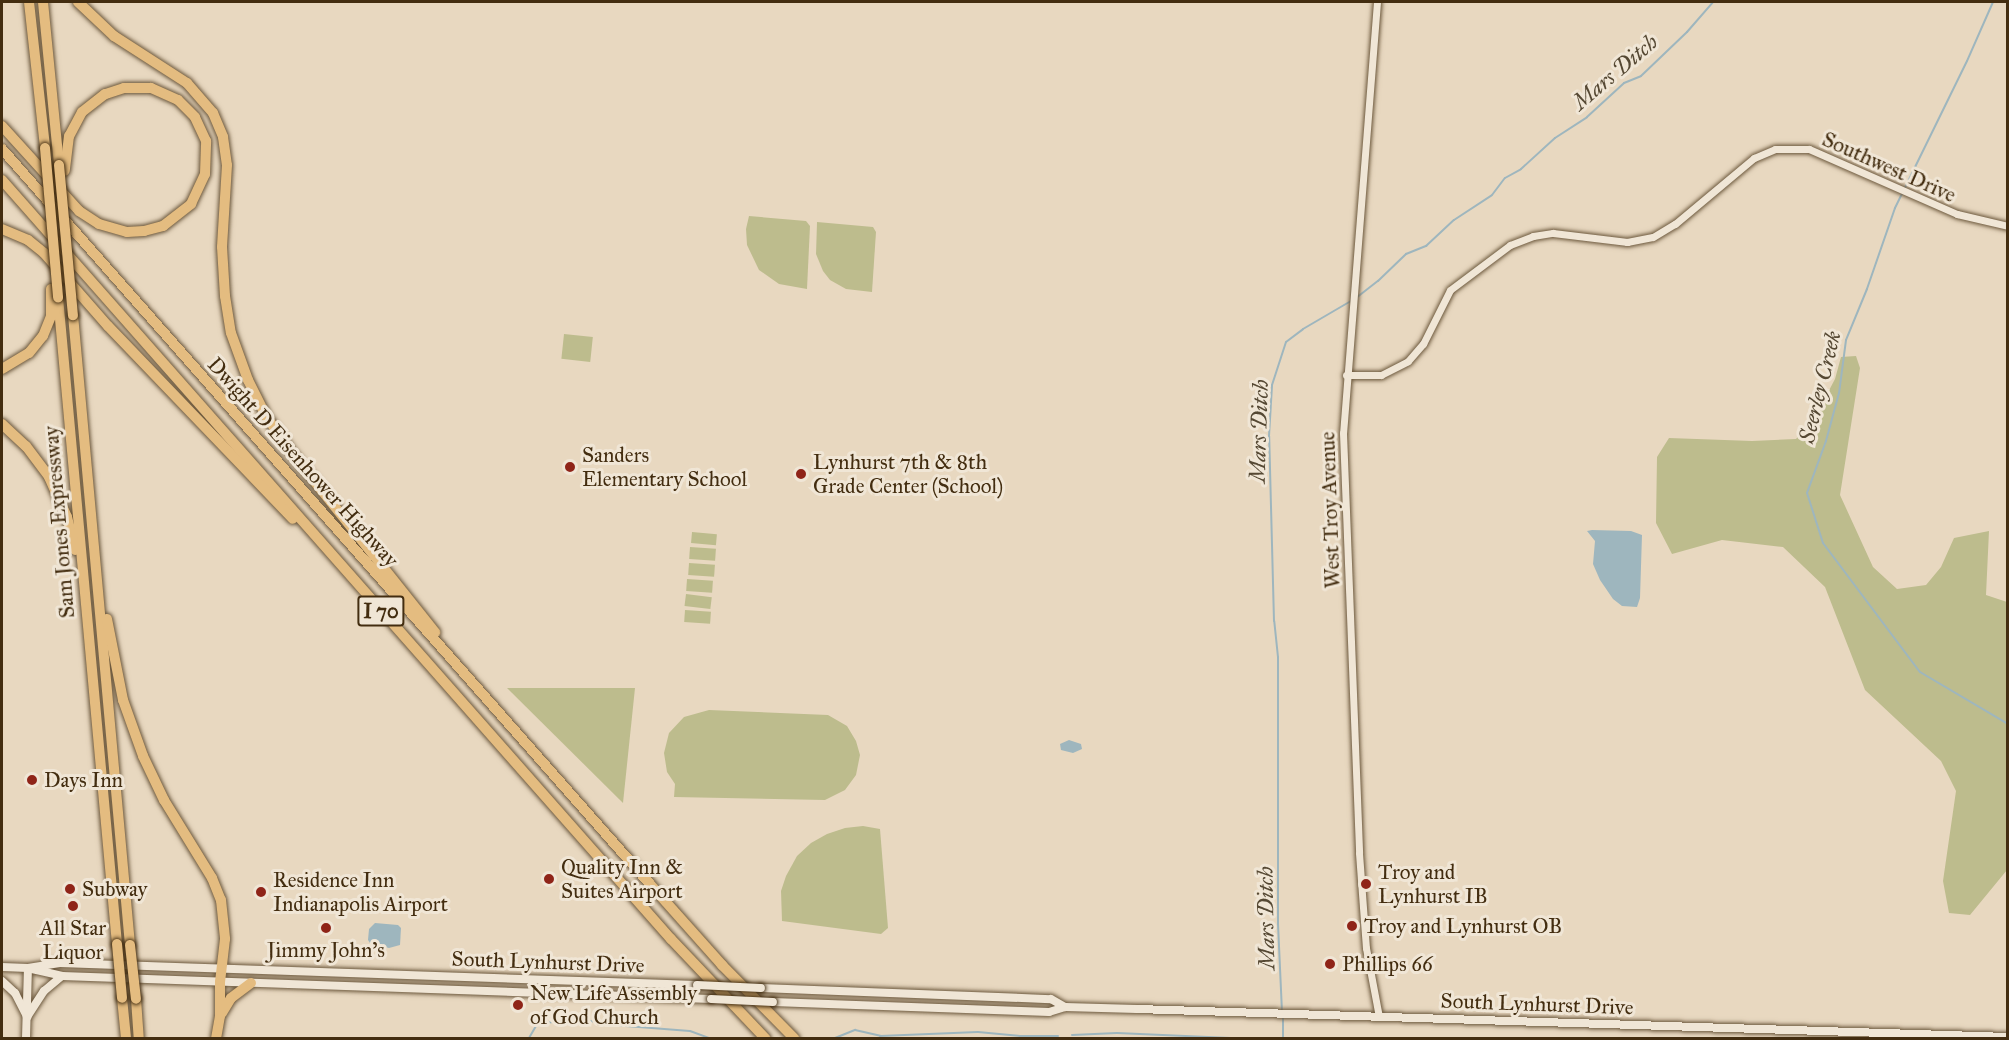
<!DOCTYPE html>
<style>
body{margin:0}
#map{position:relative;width:2009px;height:1040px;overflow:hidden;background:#e8d8c0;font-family:"IM FELL Great Primer",serif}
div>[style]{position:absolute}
.green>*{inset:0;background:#bdbc8d;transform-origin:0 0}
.water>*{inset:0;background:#9eb6be}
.stream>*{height:2px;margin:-1px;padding:0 1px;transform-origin:1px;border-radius:1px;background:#9eb6be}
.roads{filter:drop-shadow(0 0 2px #6c583c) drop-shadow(0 0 2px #6c583c)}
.tertiary>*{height:7px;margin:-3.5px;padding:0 3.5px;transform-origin:3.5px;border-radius:3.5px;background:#f0e6d6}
.secondary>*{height:8px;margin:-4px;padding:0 4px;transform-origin:4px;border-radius:4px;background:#f0e6d6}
.motorway>*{height:10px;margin:-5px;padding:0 5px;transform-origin:5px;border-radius:5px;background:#e4bc80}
.bridges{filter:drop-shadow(0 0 2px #432d10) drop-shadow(0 0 2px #432d10)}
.secondary-bridge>*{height:8px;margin:-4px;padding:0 4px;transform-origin:4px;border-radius:4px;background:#f0e6d6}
.motorway-bridge>*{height:10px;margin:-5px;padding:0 5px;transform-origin:5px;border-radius:5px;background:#e4bc80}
.dots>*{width:16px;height:16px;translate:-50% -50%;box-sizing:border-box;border:3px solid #f0e6d6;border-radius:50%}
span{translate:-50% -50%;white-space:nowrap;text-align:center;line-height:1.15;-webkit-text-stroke:6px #f0e6d6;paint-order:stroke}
.shield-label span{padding:2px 4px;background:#f0e6d6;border:2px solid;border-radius:4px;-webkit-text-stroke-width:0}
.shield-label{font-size:20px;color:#432d10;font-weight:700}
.street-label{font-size:21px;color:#432d10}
.poi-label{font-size:21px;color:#432d10}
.left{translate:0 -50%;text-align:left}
.water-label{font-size:22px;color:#554833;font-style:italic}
.frame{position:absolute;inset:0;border:3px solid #432d10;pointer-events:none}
</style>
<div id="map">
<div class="green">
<div style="clip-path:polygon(749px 216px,806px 221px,810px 226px,807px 289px,779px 284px,759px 270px,747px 245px,746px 229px)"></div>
<div style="clip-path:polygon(817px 222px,873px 227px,876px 232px,872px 292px,846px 289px,830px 280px,823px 271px,816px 254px)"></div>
<div style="left:564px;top:334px;width:29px;height:25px;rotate:6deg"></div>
<div style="clip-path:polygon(1856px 356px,1860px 368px,1840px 495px,1873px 567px,1897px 589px,1926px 585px,1941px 567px,1954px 538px,1989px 531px,1986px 595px,2007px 602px,2007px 870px,1970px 915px,1949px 913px,1943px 881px,1956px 791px,1941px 761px,1865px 690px,1825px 587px,1783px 547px,1722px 540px,1672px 554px,1656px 523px,1657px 457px,1669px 438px,1752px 441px,1796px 439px,1816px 415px,1835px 379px,1841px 357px)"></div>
<div style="left:692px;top:532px;width:25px;height:11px;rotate:5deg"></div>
<div style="left:690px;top:547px;width:26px;height:12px;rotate:4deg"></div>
<div style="left:689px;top:563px;width:26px;height:12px;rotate:4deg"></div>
<div style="left:687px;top:579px;width:26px;height:12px;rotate:4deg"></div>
<div style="left:686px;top:594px;width:26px;height:12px;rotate:7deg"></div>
<div style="left:685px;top:610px;width:26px;height:12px;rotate:4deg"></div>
<div style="clip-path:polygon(507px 688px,635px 688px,623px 803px)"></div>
<div style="clip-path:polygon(709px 710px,828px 715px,847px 726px,856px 741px,860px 755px,856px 775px,845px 790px,825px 800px,674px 797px,675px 784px,667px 772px,664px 753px,669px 733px,684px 717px)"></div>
<div style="clip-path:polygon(863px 826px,880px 829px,888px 928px,881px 934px,782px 921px,781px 891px,786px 876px,797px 856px,811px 843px,827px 834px,845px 828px)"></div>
</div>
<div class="water">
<div style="clip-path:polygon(1592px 530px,1631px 531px,1642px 535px,1640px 598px,1637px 607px,1622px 606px,1613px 599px,1600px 580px,1593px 564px,1595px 541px,1587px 531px)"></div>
<div style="clip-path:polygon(1069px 740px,1081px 744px,1082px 749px,1073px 753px,1061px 750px,1060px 744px)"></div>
<div style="clip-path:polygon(375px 923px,398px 925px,401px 928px,400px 945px,389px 948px,370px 943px,368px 940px,369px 929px)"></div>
</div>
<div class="stream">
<div style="left:1993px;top:2px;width:64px;rotate:113.8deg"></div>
<div style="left:1967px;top:61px;width:164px;rotate:116.1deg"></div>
<div style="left:1895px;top:208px;width:86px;rotate:109.1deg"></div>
<div style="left:1867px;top:289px;width:55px;rotate:112.4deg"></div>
<div style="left:1846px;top:340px;width:53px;rotate:97.5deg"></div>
<div style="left:1839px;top:393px;width:50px;rotate:105.2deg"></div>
<div style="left:1826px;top:441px;width:55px;rotate:110.1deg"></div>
<div style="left:1807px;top:493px;width:52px;rotate:72.3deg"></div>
<div style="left:1823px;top:543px;width:161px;rotate:53.1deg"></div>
<div style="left:1920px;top:672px;width:102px;rotate:30.6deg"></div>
<div style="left:1356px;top:298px;width:28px;rotate:-38deg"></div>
<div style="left:1378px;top:281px;width:39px;rotate:-44deg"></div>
<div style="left:1406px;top:254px;width:22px;rotate:-22deg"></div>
<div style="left:1426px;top:246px;width:38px;rotate:-43deg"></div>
<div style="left:1454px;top:220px;width:45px;rotate:-33.3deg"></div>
<div style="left:1492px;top:195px;width:21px;rotate:-53deg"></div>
<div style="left:1505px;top:178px;width:18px;rotate:-29deg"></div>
<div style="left:1521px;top:169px;width:46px;rotate:-42.4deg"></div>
<div style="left:1555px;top:138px;width:38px;rotate:-33deg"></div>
<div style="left:1587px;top:117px;width:50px;rotate:-42.6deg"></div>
<div style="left:1624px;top:83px;width:18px;rotate:-22deg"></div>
<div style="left:1641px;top:76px;width:64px;rotate:-43.7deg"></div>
<div style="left:1687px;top:32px;width:40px;rotate:-49deg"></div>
<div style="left:1282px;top:1012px;width:88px;rotate:-92.6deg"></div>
<div style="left:1278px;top:924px;width:267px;rotate:-90deg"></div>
<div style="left:1278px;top:657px;width:36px;rotate:-96deg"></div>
<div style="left:1274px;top:621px;width:185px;rotate:-91.5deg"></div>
<div style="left:1269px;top:436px;width:51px;rotate:-86.6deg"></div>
<div style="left:1272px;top:385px;width:45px;rotate:-72deg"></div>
<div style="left:1286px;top:342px;width:21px;rotate:-37deg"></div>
<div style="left:1303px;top:329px;width:56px;rotate:-30.3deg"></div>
<div style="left:1283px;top:1017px;width:21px;rotate:90deg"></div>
<div style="left:1072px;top:1035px;width:45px;rotate:-2.5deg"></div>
<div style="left:1117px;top:1033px;width:114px;rotate:2.5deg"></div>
<div style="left:529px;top:1038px;width:16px;rotate:-60deg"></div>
<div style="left:537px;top:1024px;width:40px;rotate:-7.1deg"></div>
<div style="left:577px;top:1019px;width:36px;rotate:9deg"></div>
<div style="left:613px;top:1025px;width:77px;rotate:4.5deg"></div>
<div style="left:690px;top:1031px;width:20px;rotate:20deg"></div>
<div style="left:835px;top:1038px;width:22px;rotate:-22deg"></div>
<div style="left:855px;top:1030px;width:26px;rotate:13deg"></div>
<div style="left:880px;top:1036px;width:98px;rotate:-2.3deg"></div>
<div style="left:978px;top:1032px;width:42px;rotate:5.4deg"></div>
<div style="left:1020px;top:1036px;width:38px"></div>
<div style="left:1238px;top:1038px;width:25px"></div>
</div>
<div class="roads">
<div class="tertiary">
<div style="left:1377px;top:2px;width:432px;rotate:94.5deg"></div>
<div style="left:1343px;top:433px;width:420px;rotate:87.8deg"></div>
<div style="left:1359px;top:853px;width:95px;rotate:85.8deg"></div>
<div style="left:1366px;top:948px;width:70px;rotate:79.3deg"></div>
<div style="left:1346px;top:375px;width:35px"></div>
<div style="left:1381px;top:375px;width:30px;rotate:-27deg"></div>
<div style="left:1408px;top:361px;width:23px;rotate:-49deg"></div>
<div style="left:1423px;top:344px;width:60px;rotate:-63.4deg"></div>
<div style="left:1450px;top:290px;width:75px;rotate:-36.9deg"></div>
<div style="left:1510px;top:245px;width:25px;rotate:-21deg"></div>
<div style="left:1533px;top:236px;width:20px;rotate:-9deg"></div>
<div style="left:1553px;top:233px;width:75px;rotate:6.9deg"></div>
<div style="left:1627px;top:242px;width:26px;rotate:-11deg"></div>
<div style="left:1653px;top:237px;width:26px;rotate:-31deg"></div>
<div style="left:1675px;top:224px;width:103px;rotate:-39.9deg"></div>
<div style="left:1754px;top:158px;width:23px;rotate:-23deg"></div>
<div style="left:1775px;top:149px;width:34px"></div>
<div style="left:1809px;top:149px;width:162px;rotate:23.7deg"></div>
<div style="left:1957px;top:214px;width:52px;rotate:13.2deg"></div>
</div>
<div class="secondary">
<div style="left:2px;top:967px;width:26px;rotate:2deg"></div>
<div style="left:28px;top:968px;width:32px;rotate:-9deg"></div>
<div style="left:60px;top:963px;width:637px;rotate:1.98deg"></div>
<div style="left:32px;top:969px;width:31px;rotate:13deg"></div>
<div style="left:62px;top:976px;width:649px;rotate:2.03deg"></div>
<div style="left:2px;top:981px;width:18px;rotate:43deg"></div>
<div style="left:15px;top:993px;width:27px;rotate:63deg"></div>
<div style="left:27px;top:1017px;width:31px;rotate:-57deg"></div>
<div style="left:44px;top:991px;width:23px;rotate:-40deg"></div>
<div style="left:761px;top:988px;width:290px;rotate:2.2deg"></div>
<div style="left:1051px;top:999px;width:16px;rotate:30deg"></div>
<div style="left:773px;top:1002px;width:276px;rotate:2.1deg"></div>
<div style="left:1049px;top:1012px;width:17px;rotate:-17deg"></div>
<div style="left:1065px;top:1007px;width:72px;rotate:1.6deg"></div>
<div style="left:1137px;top:1009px;width:871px;rotate:1.84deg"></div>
<div style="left:26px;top:1038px;width:70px;rotate:-88.4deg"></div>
</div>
<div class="motorway">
<div style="left:29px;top:2px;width:147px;rotate:83.7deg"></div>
<div style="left:43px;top:2px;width:164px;rotate:84.4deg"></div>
<div style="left:78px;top:2px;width:50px;rotate:43.4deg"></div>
<div style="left:114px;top:36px;width:87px;rotate:32.8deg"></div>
<div style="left:187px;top:83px;width:40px;rotate:49deg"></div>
<div style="left:213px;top:113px;width:26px;rotate:67deg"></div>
<div style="left:223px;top:137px;width:28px;rotate:82deg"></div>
<div style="left:227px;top:165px;width:82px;rotate:93.5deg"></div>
<div style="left:222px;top:247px;width:49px;rotate:86.5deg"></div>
<div style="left:225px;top:296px;width:37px;rotate:81deg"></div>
<div style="left:231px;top:333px;width:50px;rotate:70.1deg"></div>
<div style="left:248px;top:380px;width:40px;rotate:63.4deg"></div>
<div style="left:266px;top:416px;width:39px;rotate:55deg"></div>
<div style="left:288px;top:448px;width:236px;rotate:51.4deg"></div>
<div style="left:2px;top:126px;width:115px;rotate:47.8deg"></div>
<div style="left:79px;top:211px;width:24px;rotate:33deg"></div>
<div style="left:99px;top:224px;width:29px;rotate:16deg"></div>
<div style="left:127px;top:232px;width:17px;rotate:-3deg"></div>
<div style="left:144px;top:231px;width:20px;rotate:-15deg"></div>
<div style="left:163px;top:226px;width:36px;rotate:-38deg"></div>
<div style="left:191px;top:204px;width:33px;rotate:-65deg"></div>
<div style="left:205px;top:174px;width:33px;rotate:-88deg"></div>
<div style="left:206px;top:141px;width:26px;rotate:-115deg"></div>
<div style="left:195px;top:117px;width:24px;rotate:-135deg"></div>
<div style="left:178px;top:100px;width:30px;rotate:-156deg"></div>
<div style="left:151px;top:88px;width:27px;rotate:180deg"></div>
<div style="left:124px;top:88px;width:20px;rotate:162deg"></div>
<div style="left:105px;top:94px;width:29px;rotate:142deg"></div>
<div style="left:82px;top:112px;width:27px;rotate:118deg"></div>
<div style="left:69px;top:136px;width:35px;rotate:97deg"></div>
<div style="left:2px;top:149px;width:978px;rotate:48.6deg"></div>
<div style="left:649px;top:883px;width:110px;rotate:48.3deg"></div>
<div style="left:722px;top:965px;width:103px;rotate:45.4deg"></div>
<div style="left:2px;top:180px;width:1012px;rotate:48.61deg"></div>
<div style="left:671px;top:939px;width:137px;rotate:46.5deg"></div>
<div style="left:2px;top:229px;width:28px;rotate:23deg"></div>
<div style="left:28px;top:240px;width:21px;rotate:39deg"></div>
<div style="left:44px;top:253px;width:97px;rotate:48.8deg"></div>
<div style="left:108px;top:326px;width:267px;rotate:46.2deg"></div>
<div style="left:58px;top:297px;width:650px;rotate:84.79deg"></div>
<div style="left:73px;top:315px;width:633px;rotate:84.83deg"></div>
<div style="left:2px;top:369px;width:31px;rotate:-31deg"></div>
<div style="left:29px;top:353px;width:22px;rotate:-51deg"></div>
<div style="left:43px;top:336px;width:22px;rotate:-68deg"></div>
<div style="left:51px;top:316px;width:27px;rotate:-90deg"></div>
<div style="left:2px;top:424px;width:33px;rotate:43deg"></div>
<div style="left:26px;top:446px;width:39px;rotate:53deg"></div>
<div style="left:49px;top:477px;width:44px;rotate:65.8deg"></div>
<div style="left:67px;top:517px;width:34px;rotate:76deg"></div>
<div style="left:107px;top:619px;width:83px;rotate:78.8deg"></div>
<div style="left:123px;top:700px;width:59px;rotate:70.3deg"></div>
<div style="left:143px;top:756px;width:49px;rotate:64.5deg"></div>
<div style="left:164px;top:800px;width:92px;rotate:58.4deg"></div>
<div style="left:212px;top:878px;width:24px;rotate:68deg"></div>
<div style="left:221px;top:900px;width:39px;rotate:84deg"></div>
<div style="left:225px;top:939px;width:43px;rotate:96.6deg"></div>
<div style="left:220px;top:982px;width:34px;rotate:90deg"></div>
<div style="left:220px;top:1016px;width:22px;rotate:100deg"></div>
<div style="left:122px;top:998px;width:40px;rotate:84.3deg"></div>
<div style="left:136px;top:999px;width:39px;rotate:86deg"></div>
<div style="left:222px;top:1013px;width:17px;rotate:-59deg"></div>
<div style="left:231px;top:998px;width:25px;rotate:-37deg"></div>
</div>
</div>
<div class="bridges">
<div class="secondary-bridge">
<div style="left:697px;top:985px;width:64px;rotate:2.7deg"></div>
<div style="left:711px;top:999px;width:62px;rotate:2.8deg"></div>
</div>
<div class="motorway-bridge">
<div style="left:45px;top:148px;width:150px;rotate:85deg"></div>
<div style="left:59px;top:165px;width:151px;rotate:84.7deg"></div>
<div style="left:117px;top:944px;width:54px;rotate:84.7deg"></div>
<div style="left:130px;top:945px;width:54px;rotate:83.7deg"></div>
</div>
</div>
<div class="dots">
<div style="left:570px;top:467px;background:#8f2418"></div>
<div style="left:801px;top:474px;background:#8f2418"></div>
<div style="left:32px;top:780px;background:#8f2418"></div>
<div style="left:549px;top:879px;background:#8f2418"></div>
<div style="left:1366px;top:884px;background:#8f2418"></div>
<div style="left:70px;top:889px;background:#8f2418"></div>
<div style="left:261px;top:892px;background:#8f2418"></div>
<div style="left:73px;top:906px;background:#8f2418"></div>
<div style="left:1352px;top:926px;background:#8f2418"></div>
<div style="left:326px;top:928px;background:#8f2418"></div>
<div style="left:1330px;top:964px;background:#8f2418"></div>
<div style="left:518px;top:1005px;background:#8f2418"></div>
</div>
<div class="shield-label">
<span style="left:381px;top:611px">I 70</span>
</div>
<div class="street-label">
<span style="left:1889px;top:167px;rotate:24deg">Southwest Drive</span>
<span style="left:303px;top:462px;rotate:48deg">Dwight D Eisenhower Highway</span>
<span style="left:1330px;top:510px;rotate:-92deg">West Troy Avenue</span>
<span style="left:59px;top:522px;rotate:-95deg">Sam Jones Expressway</span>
<span style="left:548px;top:962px;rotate:2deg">South Lynhurst Drive</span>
<span style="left:1537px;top:1004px;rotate:2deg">South Lynhurst Drive</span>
</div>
<div class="poi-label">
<span class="left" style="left:582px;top:467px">Sanders<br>Elementary School</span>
<span class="left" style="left:813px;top:474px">Lynhurst 7th &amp; 8th<br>Grade Center (School)</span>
<span class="left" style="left:44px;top:780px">Days Inn</span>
<span class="left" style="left:561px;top:879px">Quality Inn &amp;<br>Suites Airport</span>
<span class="left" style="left:1378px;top:884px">Troy and<br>Lynhurst IB</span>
<span class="left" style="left:273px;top:892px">Residence Inn<br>Indianapolis Airport</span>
<span class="left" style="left:82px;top:889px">Subway</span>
<span class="left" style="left:1364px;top:926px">Troy and Lynhurst OB</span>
<span style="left:73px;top:940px">All Star<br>Liquor</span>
<span style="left:326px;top:950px">Jimmy John's</span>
<span class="left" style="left:1342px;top:964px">Phillips 66</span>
<span class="left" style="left:530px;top:1005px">New Life Assembly<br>of God Church</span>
</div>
<div class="water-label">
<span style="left:1615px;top:72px;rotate:-40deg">Mars Ditch</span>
<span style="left:1820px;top:387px;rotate:-76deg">Seerley Creek</span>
<span style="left:1259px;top:431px;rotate:-88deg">Mars Ditch</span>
<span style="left:1266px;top:918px;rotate:-91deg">Mars Ditch</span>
</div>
<div class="frame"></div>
</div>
